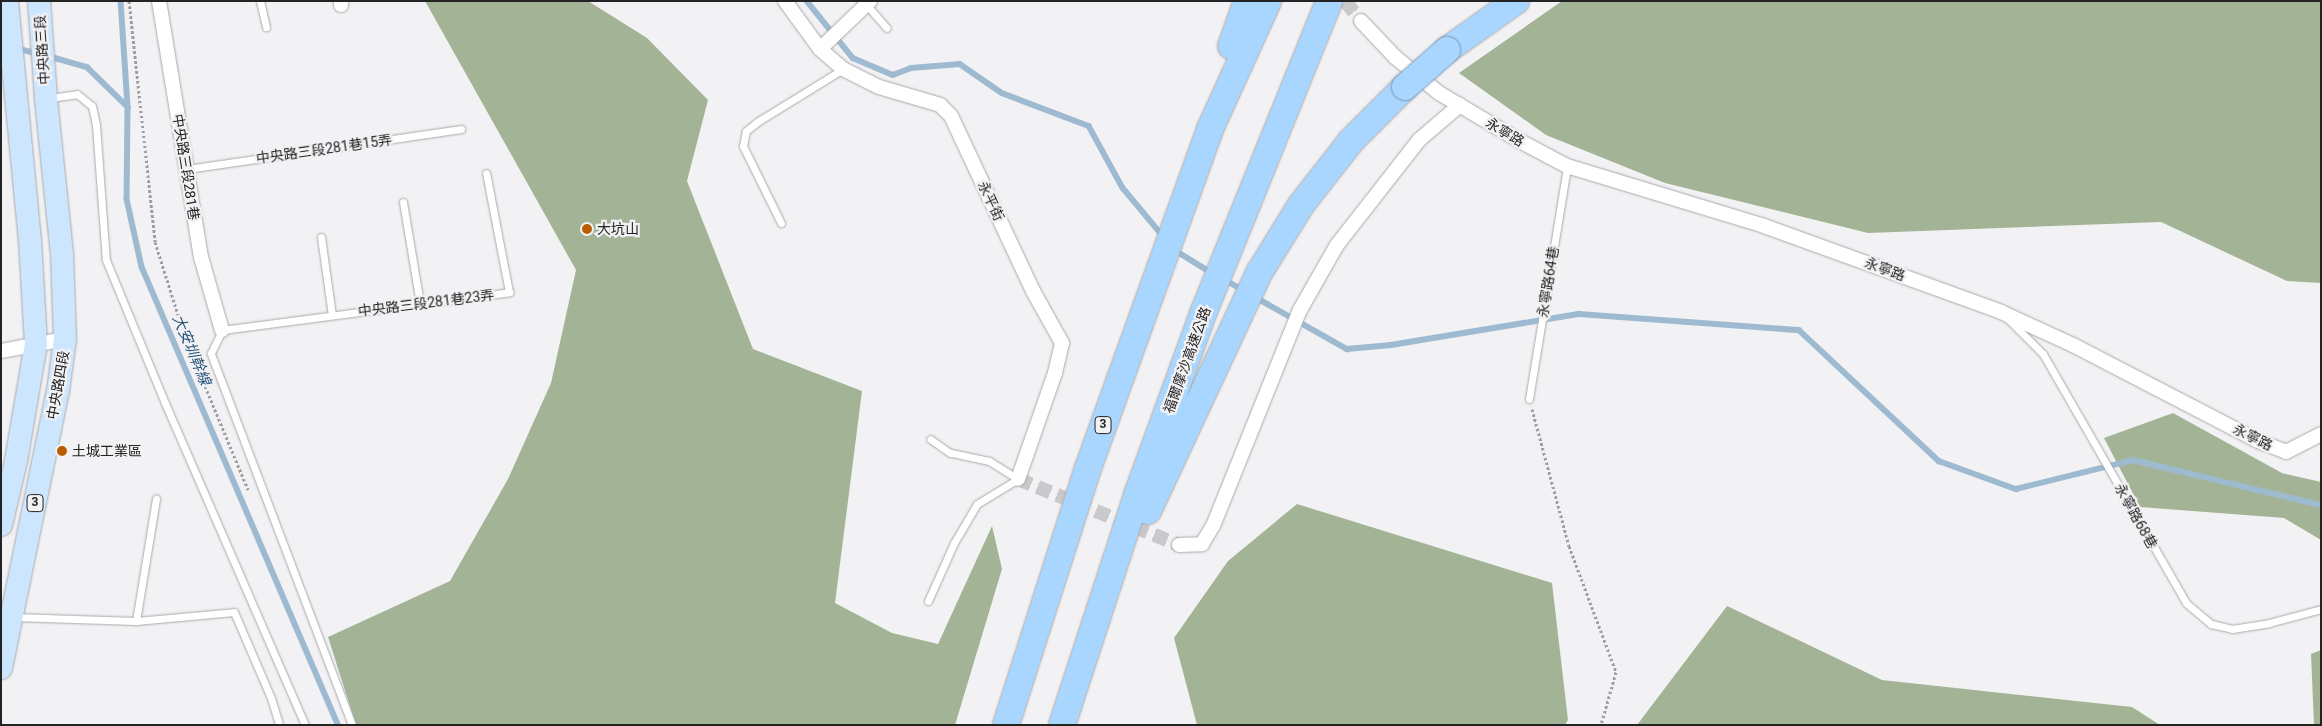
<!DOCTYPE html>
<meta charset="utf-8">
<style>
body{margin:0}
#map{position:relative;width:2322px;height:726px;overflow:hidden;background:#f2f2f5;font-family:Roboto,"Noto Sans TC",sans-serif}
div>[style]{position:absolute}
.forest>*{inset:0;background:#a3b496}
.stream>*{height:5.5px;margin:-2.75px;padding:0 2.75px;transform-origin:2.75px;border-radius:2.75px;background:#9ebad1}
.street-tunnel>*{height:14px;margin-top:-7px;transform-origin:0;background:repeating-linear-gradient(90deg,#c9c9cb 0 14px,transparent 0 21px)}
.path>*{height:3px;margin-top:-1.5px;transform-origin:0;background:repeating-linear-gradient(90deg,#9e9ea0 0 2.5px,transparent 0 5px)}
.roads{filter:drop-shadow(0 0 1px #a9a9ac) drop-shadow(0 0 1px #a9a9ac)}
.lane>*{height:7px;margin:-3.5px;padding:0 3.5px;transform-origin:3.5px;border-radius:3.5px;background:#fff}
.street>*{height:14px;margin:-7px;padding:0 7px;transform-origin:7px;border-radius:7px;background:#fff}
.primary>*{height:22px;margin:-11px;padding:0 11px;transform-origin:11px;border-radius:11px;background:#cbe6fe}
.highway>*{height:26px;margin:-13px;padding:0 13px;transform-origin:13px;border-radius:13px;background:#a9d6fe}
.bridges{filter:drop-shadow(0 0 1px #7a97b2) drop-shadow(0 0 1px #7a97b2)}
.highway-bridge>*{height:26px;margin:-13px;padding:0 13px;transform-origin:13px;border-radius:13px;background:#a9d6fe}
.dots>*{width:14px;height:14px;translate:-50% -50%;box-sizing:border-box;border:2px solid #f2f2f5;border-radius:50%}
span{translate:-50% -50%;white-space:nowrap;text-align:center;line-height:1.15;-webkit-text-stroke:4.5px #f2f2f5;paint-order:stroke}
.shield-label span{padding:1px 4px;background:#f2f2f5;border:1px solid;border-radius:4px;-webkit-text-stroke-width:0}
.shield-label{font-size:12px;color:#232324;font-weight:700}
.street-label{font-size:14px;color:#232324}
.poi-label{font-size:14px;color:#232324}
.left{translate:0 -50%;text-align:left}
.water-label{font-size:15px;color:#285577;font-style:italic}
.frame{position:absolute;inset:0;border:2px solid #232324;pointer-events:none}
</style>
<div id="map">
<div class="forest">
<div style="clip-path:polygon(425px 1px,588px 1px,647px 38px,708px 100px,687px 181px,753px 349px,862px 391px,835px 603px,892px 633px,938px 644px,992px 526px,1002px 569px,955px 725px,356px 725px,328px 637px,450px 581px,508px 479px,551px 383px,576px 270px)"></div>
<div style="clip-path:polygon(1562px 1px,2321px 1px,2321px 283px,2287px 281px,2161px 222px,1868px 233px,1665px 183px,1546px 135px,1459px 73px)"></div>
<div style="clip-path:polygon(2173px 413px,2282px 473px,2321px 482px,2321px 540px,2284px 518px,2140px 507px,2104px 438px)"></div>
<div style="clip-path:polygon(1297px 504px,1552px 583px,1568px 720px,1565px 725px,1197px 725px,1174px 638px,1228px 561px)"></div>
<div style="clip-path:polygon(1727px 606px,1882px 680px,2132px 707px,2160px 725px,1637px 725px)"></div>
<div style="clip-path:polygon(2321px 650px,2321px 725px,2314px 725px,2311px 654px)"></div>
</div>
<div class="stream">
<div style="left:121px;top:1px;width:106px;rotate:86.2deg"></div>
<div style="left:807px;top:1px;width:73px;rotate:51.1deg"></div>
<div style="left:853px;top:58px;width:43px;rotate:23deg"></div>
<div style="left:893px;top:75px;width:19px;rotate:-21deg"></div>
<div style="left:911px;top:68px;width:49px;rotate:-4.7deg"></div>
<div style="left:960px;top:64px;width:51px;rotate:34.6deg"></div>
<div style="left:1002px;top:93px;width:93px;rotate:20.8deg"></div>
<div style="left:1089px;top:126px;width:71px;rotate:61.3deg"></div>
<div style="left:1123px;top:188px;width:62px;rotate:50.2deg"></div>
<div style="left:16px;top:48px;width:24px;rotate:15deg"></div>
<div style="left:48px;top:56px;width:41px;rotate:15.8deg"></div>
<div style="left:87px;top:67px;width:57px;rotate:44.3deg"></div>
<div style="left:128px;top:107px;width:92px;rotate:90.6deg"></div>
<div style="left:127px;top:199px;width:70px;rotate:77.6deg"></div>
<div style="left:142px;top:267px;width:498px;rotate:66.8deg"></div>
<div style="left:1173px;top:249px;width:46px;rotate:31.6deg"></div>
<div style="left:1225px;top:280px;width:21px;rotate:29deg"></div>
<div style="left:1255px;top:297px;width:106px;rotate:29.5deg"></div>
<div style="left:1347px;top:349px;width:44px;rotate:-5.2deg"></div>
<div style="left:1391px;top:345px;width:191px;rotate:-9.4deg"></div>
<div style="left:1579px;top:314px;width:221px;rotate:4.2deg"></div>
<div style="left:1799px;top:330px;width:192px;rotate:43.1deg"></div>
<div style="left:1939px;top:461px;width:82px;rotate:20deg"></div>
<div style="left:2016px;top:489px;width:121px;rotate:-13.9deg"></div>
<div style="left:2133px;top:460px;width:193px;rotate:13.5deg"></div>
</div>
<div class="street-tunnel">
<div style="left:1345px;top:1px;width:26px;rotate:51deg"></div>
<div style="left:1018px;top:479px;width:174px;rotate:22.3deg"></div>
</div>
<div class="path">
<div style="left:129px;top:1px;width:242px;rotate:83.8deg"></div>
<div style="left:155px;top:242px;width:103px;rotate:72.4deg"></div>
<div style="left:186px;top:340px;width:162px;rotate:67.5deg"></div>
<div style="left:1532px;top:409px;width:142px;rotate:74.9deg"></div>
<div style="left:1569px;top:546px;width:134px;rotate:69.5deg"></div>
<div style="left:1616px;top:672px;width:55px;rotate:105.8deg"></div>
</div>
<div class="roads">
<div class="lane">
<div style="left:260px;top:1px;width:27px;rotate:77deg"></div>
<div style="left:865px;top:3px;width:33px;rotate:49deg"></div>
<div style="left:50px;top:98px;width:27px;rotate:-8deg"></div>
<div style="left:77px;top:94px;width:19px;rotate:39deg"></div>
<div style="left:92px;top:106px;width:19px;rotate:78deg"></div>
<div style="left:96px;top:125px;width:135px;rotate:85.8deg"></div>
<div style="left:106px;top:260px;width:155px;rotate:67.6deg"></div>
<div style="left:165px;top:403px;width:351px;rotate:66.5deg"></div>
<div style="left:187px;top:169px;width:277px;rotate:-8.3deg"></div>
<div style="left:403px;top:202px;width:103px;rotate:80.5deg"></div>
<div style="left:781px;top:223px;width:86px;rotate:-116.3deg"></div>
<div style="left:743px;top:146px;width:15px;rotate:-79deg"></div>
<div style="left:746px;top:131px;width:14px;rotate:-39deg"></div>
<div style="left:757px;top:122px;width:101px;rotate:-31.6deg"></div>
<div style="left:321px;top:237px;width:79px;rotate:82deg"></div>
<div style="left:2009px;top:320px;width:48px;rotate:45deg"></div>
<div style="left:2043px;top:354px;width:287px;rotate:60.1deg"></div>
<div style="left:2186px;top:603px;width:33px;rotate:40deg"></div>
<div style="left:2211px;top:624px;width:22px;rotate:13deg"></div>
<div style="left:2232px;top:629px;width:37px;rotate:-9deg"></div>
<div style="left:2269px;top:623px;width:54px;rotate:-15.1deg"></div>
<div style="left:1529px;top:399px;width:236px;rotate:-80.7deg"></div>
<div style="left:928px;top:601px;width:64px;rotate:-65.9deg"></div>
<div style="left:954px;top:543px;width:45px;rotate:-59.5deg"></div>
<div style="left:977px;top:504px;width:48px;rotate:-31.4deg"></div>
<div style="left:1018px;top:479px;width:34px;rotate:-148deg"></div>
<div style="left:989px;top:461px;width:40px;rotate:-168deg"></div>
<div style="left:950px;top:453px;width:24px;rotate:-145deg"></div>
<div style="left:14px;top:617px;width:122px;rotate:1.9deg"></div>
<div style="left:136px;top:621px;width:98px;rotate:-5.2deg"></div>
<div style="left:234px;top:612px;width:94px;rotate:66.7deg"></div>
<div style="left:271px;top:698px;width:28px;rotate:73deg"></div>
<div style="left:136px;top:621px;width:124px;rotate:-80.7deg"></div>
<div style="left:352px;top:725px;width:398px;rotate:-110.8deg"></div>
<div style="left:211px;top:353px;width:25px;rotate:-64deg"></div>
<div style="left:222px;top:330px;width:290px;rotate:-7.5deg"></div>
<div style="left:509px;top:292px;width:121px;rotate:-100.9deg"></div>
</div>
<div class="street">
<div style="left:159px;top:1px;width:259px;rotate:80.7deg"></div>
<div style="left:201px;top:257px;width:76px;rotate:74deg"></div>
<div style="left:341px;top:1px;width:4px;rotate:90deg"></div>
<div style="left:785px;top:1px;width:59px;rotate:53.9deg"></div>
<div style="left:820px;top:49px;width:30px;rotate:41deg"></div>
<div style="left:843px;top:69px;width:40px;rotate:26.6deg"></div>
<div style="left:879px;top:87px;width:64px;rotate:16.4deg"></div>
<div style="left:940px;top:105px;width:16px;rotate:45deg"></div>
<div style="left:951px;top:116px;width:193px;rotate:64.9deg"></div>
<div style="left:1033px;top:291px;width:60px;rotate:60.9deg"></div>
<div style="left:1062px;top:343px;width:31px;rotate:103deg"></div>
<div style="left:1055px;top:373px;width:112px;rotate:109.2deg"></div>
<div style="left:1361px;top:21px;width:50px;rotate:46.6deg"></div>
<div style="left:1395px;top:57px;width:57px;rotate:39.3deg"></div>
<div style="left:1439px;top:93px;width:92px;rotate:30.7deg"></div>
<div style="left:1518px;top:140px;width:55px;rotate:28deg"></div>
<div style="left:1567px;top:166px;width:206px;rotate:16.9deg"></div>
<div style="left:1764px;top:226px;width:252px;rotate:19.9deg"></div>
<div style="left:2001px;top:312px;width:79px;rotate:24.6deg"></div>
<div style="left:2073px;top:345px;width:208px;rotate:27.4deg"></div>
<div style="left:2258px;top:441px;width:30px;rotate:21deg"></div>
<div style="left:2286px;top:452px;width:39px;rotate:-27deg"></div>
<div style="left:820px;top:49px;width:69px;rotate:-43.8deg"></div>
<div style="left:1px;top:351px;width:65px;rotate:-10.6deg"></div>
<div style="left:1179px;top:545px;width:23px;rotate:-2deg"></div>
<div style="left:1202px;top:544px;width:21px;rotate:-59deg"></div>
<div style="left:1213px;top:526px;width:233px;rotate:-68.1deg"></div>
<div style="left:1300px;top:310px;width:75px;rotate:-60.4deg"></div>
<div style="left:1337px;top:245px;width:133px;rotate:-52deg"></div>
<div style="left:1419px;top:140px;width:54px;rotate:-40.5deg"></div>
</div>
<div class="primary">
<div style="left:1px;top:525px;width:66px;rotate:-76.8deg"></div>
<div style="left:16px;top:461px;width:119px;rotate:-80.3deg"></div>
<div style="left:36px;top:344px;width:103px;rotate:-93.3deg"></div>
<div style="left:30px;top:241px;width:241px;rotate:-95.5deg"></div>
<div style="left:1px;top:668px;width:283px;rotate:-78.4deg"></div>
<div style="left:58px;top:391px;width:52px;rotate:-82.3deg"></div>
<div style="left:65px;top:339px;width:85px;rotate:-92deg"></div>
<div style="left:62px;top:254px;width:157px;rotate:-95.9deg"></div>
<div style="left:46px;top:98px;width:97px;rotate:-94.1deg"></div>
</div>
<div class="highway">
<div style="left:1231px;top:46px;width:48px;rotate:-70.4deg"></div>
<div style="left:1447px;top:50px;width:85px;rotate:-35.4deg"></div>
<div style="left:1148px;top:511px;width:263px;rotate:-65deg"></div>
<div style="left:1259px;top:273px;width:80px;rotate:-58.3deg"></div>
<div style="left:1301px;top:205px;width:81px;rotate:-52deg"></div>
<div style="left:1351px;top:141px;width:76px;rotate:-45deg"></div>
<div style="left:1006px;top:725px;width:267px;rotate:-72.3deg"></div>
<div style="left:1087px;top:471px;width:363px;rotate:-70.2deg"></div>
<div style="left:1210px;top:129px;width:141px;rotate:-65.6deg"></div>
<div style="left:1062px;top:725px;width:242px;rotate:-71.9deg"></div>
<div style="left:1137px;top:495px;width:196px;rotate:-70deg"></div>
<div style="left:1204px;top:311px;width:334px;rotate:-68deg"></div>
</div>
</div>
<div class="bridges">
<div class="highway-bridge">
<div style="left:1405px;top:87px;width:56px;rotate:-41.4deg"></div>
</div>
</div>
<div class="dots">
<div style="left:587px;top:229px;background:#b95d00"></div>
<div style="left:62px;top:451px;background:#b95d00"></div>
</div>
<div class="shield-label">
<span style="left:1103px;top:425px">3</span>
<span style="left:35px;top:503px">3</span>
</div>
<div class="street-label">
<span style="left:42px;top:50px;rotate:-94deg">中央路三段</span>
<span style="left:1505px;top:132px;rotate:31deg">永寧路</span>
<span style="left:324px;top:149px;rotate:-8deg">中央路三段281巷15弄</span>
<span style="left:186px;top:167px;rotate:81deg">中央路三段281巷</span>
<span style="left:991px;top:201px;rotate:65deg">永平街</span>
<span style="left:1885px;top:269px;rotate:20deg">永寧路</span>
<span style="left:1548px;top:282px;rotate:-81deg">永寧路64巷</span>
<span style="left:426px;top:303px;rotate:-7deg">中央路三段281巷23弄</span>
<span style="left:1187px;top:360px;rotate:-70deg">福爾摩沙高速公路</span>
<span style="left:58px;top:385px;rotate:-80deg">中央路四段</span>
<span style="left:2253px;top:437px;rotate:26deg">永寧路</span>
<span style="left:2136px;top:516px;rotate:61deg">永寧路68巷</span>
</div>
<div class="poi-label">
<span class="left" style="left:597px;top:229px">大坑山</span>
<span class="left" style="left:72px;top:451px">土城工業區</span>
</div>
<div class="water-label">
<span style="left:191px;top:350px;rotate:67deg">大安圳幹線</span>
</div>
<div class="frame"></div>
</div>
